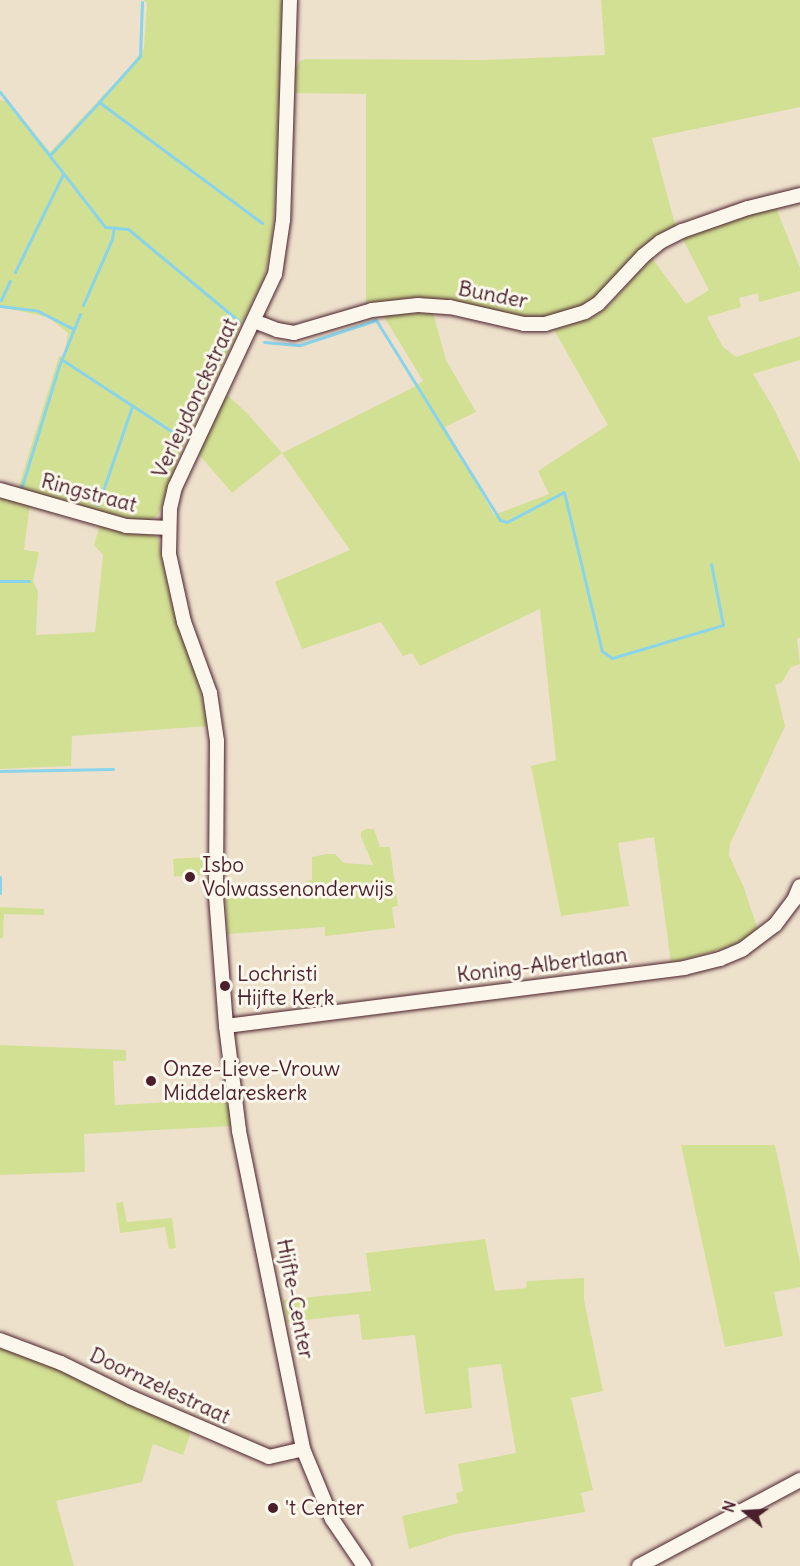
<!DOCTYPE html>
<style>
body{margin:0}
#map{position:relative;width:800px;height:1566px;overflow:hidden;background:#eee1cc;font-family:Delius,sans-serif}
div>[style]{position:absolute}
.green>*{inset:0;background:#d2e094;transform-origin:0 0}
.stream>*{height:3px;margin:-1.5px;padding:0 1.5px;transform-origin:1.5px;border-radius:1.5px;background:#89d4ea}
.roads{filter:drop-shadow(0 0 2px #4a1f2b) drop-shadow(0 0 2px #4a1f2b)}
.minor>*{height:14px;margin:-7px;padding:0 7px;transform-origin:7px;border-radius:7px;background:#fbf7ec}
.dots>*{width:16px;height:16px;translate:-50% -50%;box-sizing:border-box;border:3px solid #fbf7ec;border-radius:50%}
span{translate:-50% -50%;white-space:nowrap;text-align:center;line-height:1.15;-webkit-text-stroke:6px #fbf7ec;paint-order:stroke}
.street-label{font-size:21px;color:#4a1f2b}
.poi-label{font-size:21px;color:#4a1f2b}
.left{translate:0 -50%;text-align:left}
.north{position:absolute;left:716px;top:1482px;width:60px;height:60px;-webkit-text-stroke:4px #fbf7ec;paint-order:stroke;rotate:288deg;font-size:16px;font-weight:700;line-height:24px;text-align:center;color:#4a1f2b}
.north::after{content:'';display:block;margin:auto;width:21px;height:27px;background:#4a1f2b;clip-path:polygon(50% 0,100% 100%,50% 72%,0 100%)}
</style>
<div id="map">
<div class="green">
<div style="clip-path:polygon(143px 0,283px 0,274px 216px,271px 248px,264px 277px,184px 444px,158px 515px,147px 522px,138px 523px,18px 489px,59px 356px,64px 357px,68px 333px,48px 317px,0 307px,0 100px,8px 101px,50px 152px,129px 68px,144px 48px,147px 3px)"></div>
<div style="clip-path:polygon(601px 0,800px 0,800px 107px,652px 138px,676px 228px,584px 307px,546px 317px,516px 316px,439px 299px,397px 300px,366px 306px,366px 94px,296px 93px,295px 69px,300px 61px,306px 59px,483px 60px,605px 55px)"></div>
<div style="clip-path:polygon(775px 205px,800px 268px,800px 291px,759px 302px,758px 293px,739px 298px,741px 307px,707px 317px,723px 347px,736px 357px,800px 336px,800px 360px,753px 374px,773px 407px,800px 463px,800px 637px,797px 639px,800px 664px,791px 667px,782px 682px,775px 685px,785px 726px,730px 844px,729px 855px,744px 888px,758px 930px,736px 945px,671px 963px,654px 837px,618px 843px,629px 906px,561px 916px,531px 766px,556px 760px,540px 609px,420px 666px,412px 653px,403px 656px,381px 622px,302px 649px,275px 582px,350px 550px,282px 453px,232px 493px,196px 451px,225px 393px,246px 412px,282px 453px,414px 387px,423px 381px,383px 315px,401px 312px,433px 313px,446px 360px,476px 412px,445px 427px,494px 515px,549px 494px,538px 471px,608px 425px,554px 330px,592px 318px,608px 306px,652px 258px,686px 304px,709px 290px,682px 238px)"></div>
<div style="clip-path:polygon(0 494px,30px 503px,24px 550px,39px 552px,33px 581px,38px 591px,36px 635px,95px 632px,103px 555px,94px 545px,100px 525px,158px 537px,169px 594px,197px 679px,208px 726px,72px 736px,71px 766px,0 769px)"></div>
<div style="clip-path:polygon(366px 829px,374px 829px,380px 847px,390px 847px,398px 906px,392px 907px,395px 928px,325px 936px,325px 927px,228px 934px,225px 888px,305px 886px,305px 881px,312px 880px,312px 857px,327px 854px,335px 854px,344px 863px,373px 865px,361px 837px,361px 832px)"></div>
<div style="left:207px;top:857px;width:18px;height:34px;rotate:87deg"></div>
<div style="clip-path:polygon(0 907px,44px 909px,44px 915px,4px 914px,3px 938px,0 938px)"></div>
<div style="clip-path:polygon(0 1045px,126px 1050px,126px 1061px,113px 1061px,115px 1105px,188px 1101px,188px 1093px,225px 1093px,232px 1126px,84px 1134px,85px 1172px,0 1175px)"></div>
<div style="clip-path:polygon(681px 1145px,775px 1145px,800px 1263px,800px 1287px,774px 1292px,783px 1336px,725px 1347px)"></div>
<div style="clip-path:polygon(123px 1202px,127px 1222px,172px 1218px,176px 1248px,169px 1249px,165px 1227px,120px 1233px,116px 1203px)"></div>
<div style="clip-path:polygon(485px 1239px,495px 1291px,526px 1288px,527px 1281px,584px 1278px,584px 1300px,603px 1391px,571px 1398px,593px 1490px,581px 1493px,585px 1512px,456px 1534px,409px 1549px,402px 1516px,458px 1503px,456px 1493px,463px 1491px,458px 1464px,516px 1453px,501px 1364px,468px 1368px,472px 1408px,425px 1414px,415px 1335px,362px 1340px,359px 1314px,287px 1322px,283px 1300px,371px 1291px,366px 1253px)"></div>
<div style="clip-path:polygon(0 1346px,67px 1372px,188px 1430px,190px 1435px,183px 1455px,153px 1444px,142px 1482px,56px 1501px,74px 1566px,0 1566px)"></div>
</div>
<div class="stream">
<div style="left:0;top:92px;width:171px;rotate:52.1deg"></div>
<div style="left:105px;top:227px;width:23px;rotate:5deg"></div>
<div style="left:128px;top:229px;width:144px;rotate:39.7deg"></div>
<div style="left:99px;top:102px;width:62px;rotate:-48.3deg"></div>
<div style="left:140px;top:56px;width:54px;rotate:-87.9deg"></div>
<div style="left:50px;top:155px;width:72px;rotate:-47.2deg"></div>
<div style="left:99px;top:102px;width:203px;rotate:36.6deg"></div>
<div style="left:15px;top:272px;width:109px;rotate:-63.9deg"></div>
<div style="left:1px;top:300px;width:21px;rotate:-65deg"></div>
<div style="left:83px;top:305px;width:72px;rotate:-66.3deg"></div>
<div style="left:112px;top:239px;width:12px;rotate:-81deg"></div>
<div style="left:0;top:306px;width:38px;rotate:7deg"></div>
<div style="left:38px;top:311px;width:39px;rotate:27deg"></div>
<div style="left:264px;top:342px;width:36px;rotate:5deg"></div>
<div style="left:300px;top:345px;width:80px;rotate:-18.2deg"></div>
<div style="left:376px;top:320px;width:235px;rotate:58.2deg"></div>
<div style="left:500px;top:520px;width:7px;rotate:16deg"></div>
<div style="left:507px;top:522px;width:64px;rotate:-27.8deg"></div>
<div style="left:564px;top:492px;width:163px;rotate:76.6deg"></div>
<div style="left:602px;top:651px;width:12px;rotate:35deg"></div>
<div style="left:612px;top:658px;width:116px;rotate:-16.6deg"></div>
<div style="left:723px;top:625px;width:62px;rotate:-101.1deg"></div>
<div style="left:61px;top:359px;width:139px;rotate:33.2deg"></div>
<div style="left:177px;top:435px;width:31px;rotate:-71deg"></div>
<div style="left:187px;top:406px;width:91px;rotate:-58.1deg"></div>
<div style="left:22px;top:486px;width:126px;rotate:-72.9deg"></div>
<div style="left:59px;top:366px;width:56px;rotate:-68deg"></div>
<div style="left:98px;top:505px;width:105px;rotate:-71deg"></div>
<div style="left:0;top:581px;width:29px"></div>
<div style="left:0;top:771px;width:113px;rotate:-1deg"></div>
<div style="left:0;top:877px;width:16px;rotate:90deg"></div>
</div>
<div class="roads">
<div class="minor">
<div style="left:290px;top:0;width:220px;rotate:91.8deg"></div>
<div style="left:283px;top:220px;width:55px;rotate:98.4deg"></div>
<div style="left:275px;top:274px;width:235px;rotate:115.1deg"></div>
<div style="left:175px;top:487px;width:23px;rotate:103deg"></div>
<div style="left:170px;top:509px;width:45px;rotate:91.3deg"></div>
<div style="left:169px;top:554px;width:70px;rotate:77.6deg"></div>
<div style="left:184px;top:622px;width:76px;rotate:69.9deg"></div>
<div style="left:210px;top:693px;width:49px;rotate:81.7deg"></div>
<div style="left:217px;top:741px;width:155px;rotate:90.4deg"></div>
<div style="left:216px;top:896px;width:130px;rotate:85.6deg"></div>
<div style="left:226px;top:1026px;width:106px;rotate:82.9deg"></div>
<div style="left:239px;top:1131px;width:324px;rotate:78.6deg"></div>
<div style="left:303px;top:1449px;width:76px;rotate:67.5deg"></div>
<div style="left:332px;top:1519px;width:57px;rotate:55.8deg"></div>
<div style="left:254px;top:321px;width:25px;rotate:21deg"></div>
<div style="left:277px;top:330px;width:17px;rotate:10deg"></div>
<div style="left:294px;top:333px;width:81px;rotate:-16.4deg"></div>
<div style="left:372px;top:310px;width:46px;rotate:-6.2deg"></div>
<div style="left:418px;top:305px;width:32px;rotate:4deg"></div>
<div style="left:450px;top:307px;width:76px;rotate:12.9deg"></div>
<div style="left:524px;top:324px;width:21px"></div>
<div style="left:545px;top:324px;width:42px;rotate:-16.7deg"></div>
<div style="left:585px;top:312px;width:15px;rotate:-32deg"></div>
<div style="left:598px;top:304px;width:66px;rotate:-46.8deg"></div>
<div style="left:643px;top:256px;width:22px;rotate:-39deg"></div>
<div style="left:660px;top:242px;width:25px;rotate:-27deg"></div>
<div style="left:682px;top:231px;width:70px;rotate:-19.2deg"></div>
<div style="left:748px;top:208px;width:54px;rotate:-14deg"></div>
<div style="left:0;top:490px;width:131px;rotate:15.9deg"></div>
<div style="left:126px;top:526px;width:43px;rotate:2.7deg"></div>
<div style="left:226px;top:1026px;width:462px;rotate:-7.2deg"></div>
<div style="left:684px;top:968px;width:37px;rotate:-14deg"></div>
<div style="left:720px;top:959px;width:25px;rotate:-23deg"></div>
<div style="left:743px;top:949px;width:40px;rotate:-37deg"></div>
<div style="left:775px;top:925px;width:31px;rotate:-53deg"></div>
<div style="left:794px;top:900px;width:15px;rotate:-67deg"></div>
<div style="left:0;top:1340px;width:65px;rotate:20.7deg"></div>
<div style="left:61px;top:1363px;width:77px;rotate:26.2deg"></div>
<div style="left:130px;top:1397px;width:151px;rotate:23.3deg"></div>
<div style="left:269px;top:1457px;width:35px;rotate:-13deg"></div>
<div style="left:639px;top:1566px;width:183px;rotate:-28.1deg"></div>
</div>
</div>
<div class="dots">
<div style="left:190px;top:877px;background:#4a1f2b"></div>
<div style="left:225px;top:986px;background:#4a1f2b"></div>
<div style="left:151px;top:1081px;background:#4a1f2b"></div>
<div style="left:273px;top:1508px;background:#4a1f2b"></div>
</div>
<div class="street-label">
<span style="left:493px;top:295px;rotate:11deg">Bunder</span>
<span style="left:195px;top:398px;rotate:-65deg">Verleydonckstraat</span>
<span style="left:89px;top:493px;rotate:15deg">Ringstraat</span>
<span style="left:542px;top:965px;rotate:-7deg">Koning-Albertlaan</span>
<span style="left:295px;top:1299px;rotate:79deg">Hijfte-Center</span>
<span style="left:160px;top:1386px;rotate:25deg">Doornzelestraat</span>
</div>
<div class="poi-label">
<span class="left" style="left:202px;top:877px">Isbo<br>Volwassenonderwijs</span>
<span class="left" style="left:237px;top:986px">Lochristi<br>Hijfte Kerk</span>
<span class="left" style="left:163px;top:1081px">Onze-Lieve-Vrouw<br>Middelareskerk</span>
<span class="left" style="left:285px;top:1508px">'t Center</span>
</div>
<div class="north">N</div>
</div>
